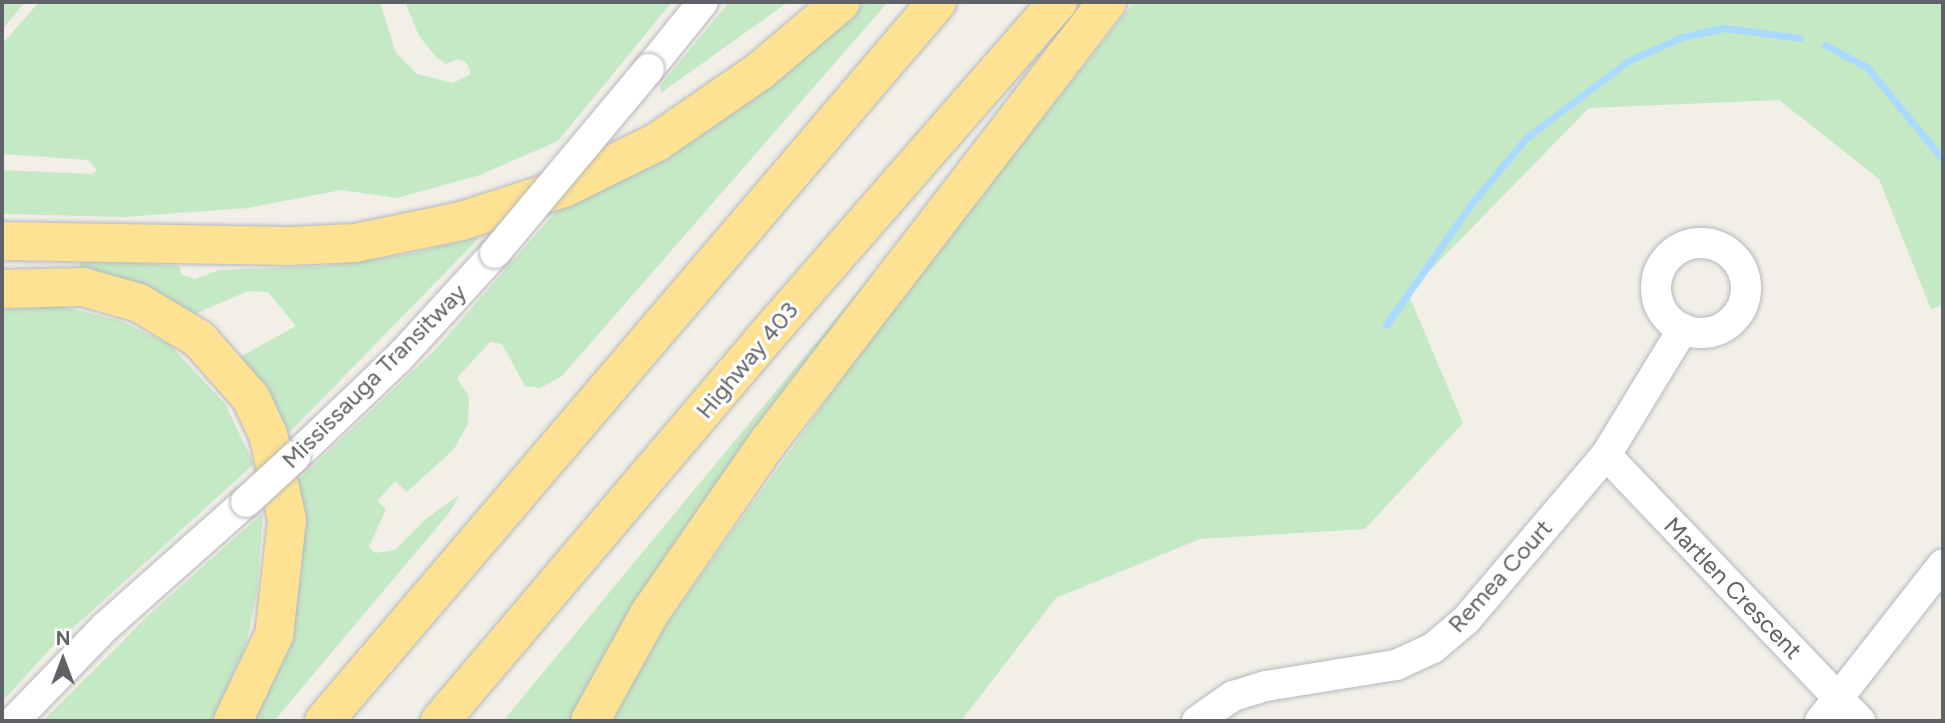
<!DOCTYPE html>
<style>
body{margin:0}
#map{position:relative;width:1945px;height:723px;overflow:hidden;background:#f1efe8;font-family:Figtree,sans-serif}
div>[style]{position:absolute}
.green>*{inset:0;background:#c5e8c5}
.stream>*{height:7px;margin:-3.5px;padding:0 3.5px;transform-origin:3.5px;border-radius:3.5px;background:#aadaff}
.roads{filter:drop-shadow(0 0 2px #b5b8bc) drop-shadow(0 0 2px #b5b8bc)}
.minor>*{height:30px;margin:-15px;padding:0 15px;transform-origin:15px;border-radius:15px;background:#fff}
.minor>.ring{margin:-15px;padding:0;box-sizing:content-box;background:none;border:30px solid #fff;border-radius:50%}
.highway>*{height:38px;margin:-19px;padding:0 19px;transform-origin:19px;border-radius:19px;background:#fde293}
.bridges{filter:drop-shadow(0 0 2px #b5b8bc) drop-shadow(0 0 2px #b5b8bc)}
.minor-bridge>*{height:30px;margin:-15px;padding:0 15px;transform-origin:15px;border-radius:15px;background:#fff}
span{translate:-50% -50%;white-space:nowrap;text-align:center;line-height:1.15;-webkit-text-stroke:6px #fff;paint-order:stroke}
.street-label{font-size:24px;color:#5f6368}
.frame{position:absolute;inset:0;border:4px solid #5f6368;pointer-events:none}
.north{position:absolute;left:28px;top:625px;width:70px;height:70px;-webkit-text-stroke:5px #fff;paint-order:stroke;rotate:0deg;font-size:19px;font-weight:700;line-height:28px;text-align:center;color:#5f6368}
.north::after{content:'';display:block;margin:auto;width:24px;height:32px;background:#5f6368;clip-path:polygon(50% 0,100% 100%,50% 72%,0 100%)}
</style>
<div id="map">
<div class="green">
<div style="clip-path:polygon(2px 2px,25px 2px,2px 30px)"></div>
<div style="clip-path:polygon(39px 2px,380px 2px,396px 53px,417px 74px,453px 83px,471px 74px,467px 63px,458px 59px,446px 64px,437px 58px,419px 36px,405px 2px,672px 2px,558px 141px,480px 175px,397px 198px,341px 190px,248px 208px,124px 217px,2px 214px,2px 170px,92px 174px,97px 170px,88px 160px,2px 154px,2px 44px)"></div>
<div style="clip-path:polygon(729px 2px,788px 2px,661px 93px,660px 86px)"></div>
<div style="clip-path:polygon(865px 2px,888px 2px,562px 376px,540px 388px,525px 386px,502px 344px,490px 342px,457px 378px,469px 397px,468px 424px,454px 449px,407px 492px,395px 481px,377px 501px,386px 509px,369px 547px,375px 553px,395px 550px,426px 519px,460px 494px,449px 513px,274px 721px,249px 721px,289px 629px,302px 570px,302px 515px,296px 482px,436px 349px,560px 207px,629px 177px,695px 139px,749px 102px)"></div>
<div style="clip-path:polygon(1134px 2px,1943px 2px,1943px 305px,1931px 309px,1879px 179px,1779px 100px,1589px 108px,1408px 293px,1463px 423px,1365px 529px,1200px 539px,1056px 598px,961px 721px,609px 721px,649px 648px,897px 302px)"></div>
<div style="clip-path:polygon(480px 237px,284px 438px,238px 358px,296px 326px,268px 292px,248px 291px,190px 316px,79px 272px,81px 262px,137px 263px,179px 266px,182px 275px,195px 279px,219px 270px,323px 266px,403px 255px)"></div>
<div style="clip-path:polygon(871px 276px,876px 280px,574px 721px,503px 721px)"></div>
<div style="clip-path:polygon(34px 306px,64px 307px,121px 321px,169px 344px,225px 404px,254px 464px,51px 648px,2px 702px,2px 311px)"></div>
<div style="clip-path:polygon(263px 513px,257px 592px,246px 645px,212px 721px,43px 721px,152px 612px)"></div>
</div>
<div class="stream">
<div style="left:1825px;top:45px;width:47px;rotate:27.6deg"></div>
<div style="left:1867px;top:67px;width:120px;rotate:50.7deg"></div>
<div style="left:1386px;top:325px;width:148px;rotate:-54.9deg"></div>
<div style="left:1471px;top:204px;width:86px;rotate:-50.2deg"></div>
<div style="left:1526px;top:138px;width:128px;rotate:-37deg"></div>
<div style="left:1628px;top:61px;width:59px;rotate:-24deg"></div>
<div style="left:1682px;top:37px;width:43px;rotate:-12.1deg"></div>
<div style="left:1724px;top:28px;width:77px;rotate:7.5deg"></div>
</div>
<div class="roads">
<div class="minor">
<div style="left:649px;top:69px;width:86px;rotate:-51.1deg"></div>
<div class="ring" style="left:1656px;top:243px;width:60px;height:60px"></div>
<div style="left:1606px;top:455px;width:368px;rotate:46.3deg"></div>
<div style="left:295px;top:457px;width:141px;rotate:-43.6deg"></div>
<div style="left:397px;top:360px;width:145px;rotate:-47.5deg"></div>
<div style="left:14px;top:721px;width:131px;rotate:-45.9deg"></div>
<div style="left:105px;top:627px;width:188px;rotate:-41.6deg"></div>
<div style="left:1197px;top:721px;width:44px;rotate:-34.8deg"></div>
<div style="left:1233px;top:696px;width:34px;rotate:-17deg"></div>
<div style="left:1266px;top:686px;width:132px;rotate:-9.2deg"></div>
<div style="left:1396px;top:665px;width:41px;rotate:-24.7deg"></div>
<div style="left:1433px;top:648px;width:43px;rotate:-40.3deg"></div>
<div style="left:1466px;top:620px;width:216px;rotate:-49.7deg"></div>
<div style="left:1606px;top:455px;width:148px;rotate:-58.6deg"></div>
<div style="left:1820px;top:721px;width:199px;rotate:-51.9deg"></div>
</div>
<div class="highway">
<div style="left:2px;top:241px;width:288px;rotate:1deg"></div>
<div style="left:290px;top:246px;width:65px;rotate:-2.6deg"></div>
<div style="left:355px;top:243px;width:108px;rotate:-11.7deg"></div>
<div style="left:461px;top:221px;width:108px;rotate:-17.8deg"></div>
<div style="left:564px;top:188px;width:104px;rotate:-26.3deg"></div>
<div style="left:657px;top:142px;width:125px;rotate:-34.6deg"></div>
<div style="left:760px;top:71px;width:106px;rotate:-40.4deg"></div>
<div style="left:2px;top:289px;width:81px;rotate:-1.4deg"></div>
<div style="left:83px;top:287px;width:58px;rotate:15.9deg"></div>
<div style="left:139px;top:303px;width:70px;rotate:31deg"></div>
<div style="left:199px;top:339px;width:79px;rotate:48.6deg"></div>
<div style="left:251px;top:398px;width:40px;rotate:65deg"></div>
<div style="left:268px;top:434px;width:88px;rotate:77.5deg"></div>
<div style="left:287px;top:520px;width:116px;rotate:96.4deg"></div>
<div style="left:274px;top:635px;width:95px;rotate:115.5deg"></div>
<div style="left:324px;top:721px;width:945px;rotate:-49.55deg"></div>
<div style="left:440px;top:721px;width:498px;rotate:-49.7deg"></div>
<div style="left:762px;top:341px;width:450px;rotate:-48.9deg"></div>
<div style="left:590px;top:721px;width:122px;rotate:-61.1deg"></div>
<div style="left:649px;top:614px;width:211px;rotate:-55.3deg"></div>
<div style="left:769px;top:441px;width:554px;rotate:-52.41deg"></div>
</div>
</div>
<div class="bridges">
<div class="minor-bridge">
<div style="left:495px;top:253px;width:240px;rotate:-50.1deg"></div>
<div style="left:246px;top:502px;width:67px;rotate:-42.6deg"></div>
</div>
</div>
<div class="street-label">
<span style="left:747px;top:360px;rotate:-50deg">Highway 403</span>
<span style="left:374px;top:376px;rotate:-45deg">Mississauga Transitway</span>
<span style="left:1500px;top:576px;rotate:-48deg">Remea Court</span>
<span style="left:1733px;top:588px;rotate:46deg">Martlen Crescent</span>
</div>
<div class="frame"></div>
<div class="north">N</div>
</div>
